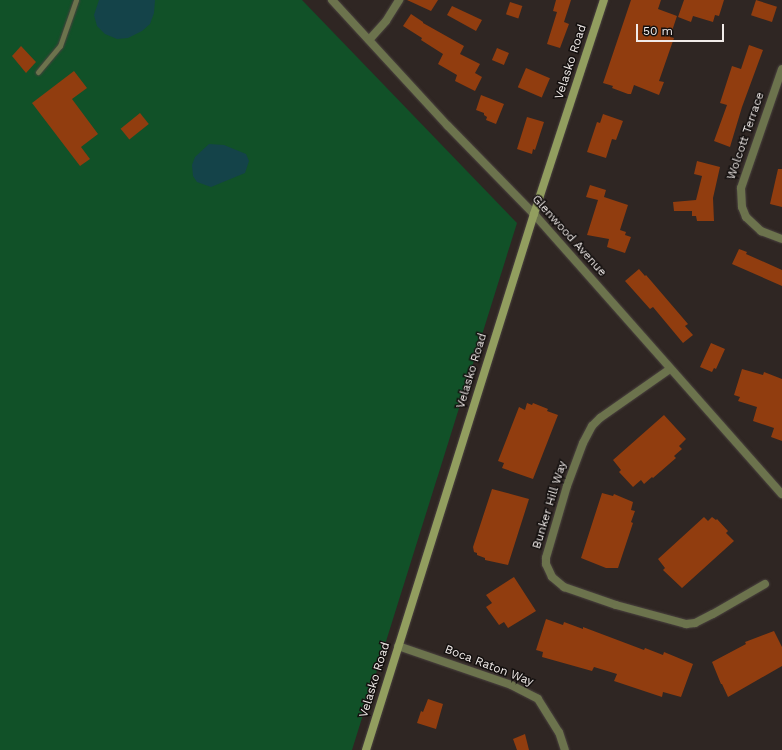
<!DOCTYPE html>
<style>
body{margin:0}
#map{position:relative;width:782px;height:750px;overflow:hidden;background:#2f2623;font-family:"Work Sans",sans-serif}
div>[style]{position:absolute}
.green>*{inset:0;background:#115128}
.water>*{inset:0;background:#144349}
.building>*{inset:0;background:#913d0f;transform-origin:0 0}
.roads{filter:drop-shadow(0 0 1px #4a423f) drop-shadow(0 0 1px #4a423f)}
.lane>*{height:5px;margin:-2.5px;padding:0 2.5px;transform-origin:2.5px;border-radius:2.5px;background:#6c734d}
.street>*{height:8px;margin:-4px;padding:0 4px;transform-origin:4px;border-radius:4px;background:#6c734d}
.secondary>*{height:8px;margin:-4px;padding:0 4px;transform-origin:4px;border-radius:4px;background:#929e5f}
span{translate:-50% -50%;white-space:nowrap;text-align:center;line-height:1.15;-webkit-text-stroke:3px #14100f;paint-order:stroke}
.street-label{font-size:12px;color:#f1ebe9}
.scale{position:absolute;left:636px;top:24px;width:88px;height:18px;box-sizing:border-box;border:2px solid #f1ebe9;border-top:0;padding-left:5px;font-size:12px;line-height:14px;white-space:nowrap;color:#f1ebe9;-webkit-text-stroke:3px #14100f;paint-order:stroke}
</style>
<div id="map">
<div class="green">
<div style="clip-path:polygon(0 0,302px 0,517px 223px,352px 750px,0 750px)"></div>
</div>
<div class="water">
<div style="clip-path:polygon(99px 0,155px 0,154px 13px,150px 24px,142px 31px,128px 38px,117px 39px,105px 34px,97px 26px,94px 15px)"></div>
<div style="clip-path:polygon(209px 144px,224px 145px,246px 154px,249px 161px,245px 173px,211px 187px,197px 182px,193px 176px,192px 165px,195px 157px)"></div>
</div>
<div class="building">
<div style="clip-path:polygon(407px 0,438px 0,431px 11px)"></div>
<div style="clip-path:polygon(556px 0,571px 0,564px 22px,569px 24px,560px 48px,547px 44px,557px 12px,553px 11px)"></div>
<div style="clip-path:polygon(631px 0,661px 0,658px 9px,677px 16px,670px 37px,674px 38px,659px 81px,664px 82px,659px 95px,634px 85px,631px 94px,628px 94px,612px 88px,613px 86px,603px 83px)"></div>
<div style="clip-path:polygon(684px 0,724px 0,719px 16px,715px 15px,713px 22px,693px 16px,691px 22px,678px 17px)"></div>
<div style="left:756px;top:0;width:22px;height:16px;rotate:18deg"></div>
<div style="left:510px;top:2px;width:13px;height:13px;rotate:18deg"></div>
<div style="clip-path:polygon(452px 6px,482px 20px,476px 31px,447px 15px)"></div>
<div style="clip-path:polygon(411px 14px,423px 22px,423px 23px,464px 46px,460px 54px,480px 64px,475px 73px,482px 77px,475px 91px,455px 81px,457px 75px,438px 64px,443px 54px,421px 40px,422px 38px,403px 26px)"></div>
<div style="clip-path:polygon(749px 45px,763px 50px,742px 107px,730px 147px,714px 141px,727px 105px,720px 103px,732px 66px,741px 69px)"></div>
<div style="clip-path:polygon(21px 46px,36px 62px,26px 73px,12px 56px)"></div>
<div style="left:497px;top:48px;width:13px;height:13px;rotate:23deg"></div>
<div style="left:526px;top:68px;width:26px;height:21px;rotate:23deg"></div>
<div style="clip-path:polygon(74px 71px,87px 88px,72px 99px,98px 134px,81px 147px,90px 159px,80px 166px,32px 103px)"></div>
<div style="clip-path:polygon(481px 95px,504px 104px,496px 124px,486px 120px,487px 117px,484px 115px,484px 113px,476px 110px)"></div>
<div style="left:140px;top:113px;width:14px;height:25px;rotate:51deg"></div>
<div style="clip-path:polygon(603px 114px,623px 121px,616px 140px,612px 139px,606px 158px,587px 152px,597px 122px,600px 123px)"></div>
<div style="clip-path:polygon(527px 117px,544px 122px,535px 150px,533px 149px,532px 154px,517px 149px)"></div>
<div style="clip-path:polygon(697px 161px,720px 167px,713px 198px,714px 221px,697px 221px,696px 216px,692px 216px,692px 211px,674px 211px,673px 202px,696px 200px,702px 176px,694px 174px)"></div>
<div style="clip-path:polygon(778px 169px,782px 169px,782px 207px,770px 204px)"></div>
<div style="clip-path:polygon(590px 185px,606px 190px,604px 197px,628px 205px,620px 230px,626px 232px,625px 235px,631px 237px,625px 253px,607px 247px,609px 239px,587px 235px,598px 200px,586px 197px)"></div>
<div style="clip-path:polygon(739px 249px,747px 252px,746px 254px,782px 270px,782px 286px,732px 264px)"></div>
<div style="clip-path:polygon(639px 269px,645px 276px,646px 275px,688px 324px,685px 326px,693px 335px,683px 343px,653px 307px,650px 309px,625px 281px)"></div>
<div style="clip-path:polygon(711px 343px,725px 349px,716px 369px,714px 368px,712px 372px,700px 367px)"></div>
<div style="clip-path:polygon(742px 369px,763px 375px,764px 372px,782px 379px,782px 441px,771px 437px,774px 428px,753px 421px,757px 407px,738px 401px,740px 397px,734px 395px)"></div>
<div style="clip-path:polygon(527px 403px,532px 405px,533px 403px,548px 409px,547px 411px,558px 415px,533px 479px,502px 468px,504px 463px,498px 461px,519px 407px,525px 410px)"></div>
<div style="clip-path:polygon(664px 415px,686px 439px,679px 446px,682px 449px,674px 456px,676px 458px,653px 478px,652px 477px,644px 484px,641px 480px,633px 487px,619px 472px,621px 470px,613px 460px)"></div>
<div style="clip-path:polygon(492px 489px,529px 499px,508px 565px,485px 560px,485px 558px,477px 555px,477px 553px,474px 552px,473px 547px)"></div>
<div style="clip-path:polygon(602px 493px,613px 496px,614px 494px,633px 502px,631px 510px,635px 511px,631px 522px,633px 523px,618px 568px,606px 568px,581px 558px)"></div>
<div style="clip-path:polygon(704px 517px,708px 521px,712px 517px,716px 520px,717px 519px,728px 531px,726px 533px,734px 541px,682px 588px,663px 570px,665px 568px,658px 559px)"></div>
<div style="clip-path:polygon(514px 577px,536px 611px,508px 628px,504px 622px,499px 625px,486px 607px,492px 603px,486px 595px)"></div>
<div style="clip-path:polygon(546px 619px,563px 625px,564px 622px,583px 629px,583px 627px,644px 650px,645px 648px,663px 655px,664px 652px,693px 664px,681px 697px,663px 692px,662px 697px,614px 681px,617px 674px,594px 667px,592px 671px,542px 657px,543px 652px,536px 650px)"></div>
<div style="clip-path:polygon(774px 631px,782px 647px,782px 666px,728px 697px,722px 684px,721px 684px,712px 662px,746px 644px,745px 642px)"></div>
<div style="clip-path:polygon(428px 699px,443px 704px,436px 729px,417px 723px,421px 711px,423px 712px)"></div>
<div style="clip-path:polygon(525px 734px,529px 750px,517px 750px,513px 739px)"></div>
</div>
<div class="roads">
<div class="lane">
<div style="left:38px;top:72px;width:34px;rotate:-50deg"></div>
<div style="left:60px;top:46px;width:49px;rotate:-70.8deg"></div>
</div>
<div class="street">
<div style="left:332px;top:0;width:171px;rotate:47.4deg"></div>
<div style="left:448px;top:126px;width:123px;rotate:45.7deg"></div>
<div style="left:534px;top:214px;width:374px;rotate:48.5deg"></div>
<div style="left:369px;top:40px;width:25px;rotate:-48deg"></div>
<div style="left:386px;top:21px;width:25px;rotate:-58deg"></div>
<div style="left:782px;top:69px;width:126px;rotate:109deg"></div>
<div style="left:741px;top:188px;width:19px;rotate:87deg"></div>
<div style="left:742px;top:207px;width:11px;rotate:68deg"></div>
<div style="left:746px;top:217px;width:21px;rotate:43deg"></div>
<div style="left:761px;top:231px;width:22px;rotate:21deg"></div>
<div style="left:670px;top:369px;width:85px;rotate:145deg"></div>
<div style="left:600px;top:418px;width:11px;rotate:135deg"></div>
<div style="left:592px;top:426px;width:19px;rotate:118deg"></div>
<div style="left:583px;top:443px;width:46px;rotate:110.4deg"></div>
<div style="left:567px;top:486px;width:75px;rotate:106.3deg"></div>
<div style="left:546px;top:558px;width:6px;rotate:90deg"></div>
<div style="left:546px;top:564px;width:14px;rotate:65deg"></div>
<div style="left:552px;top:577px;width:16px;rotate:40deg"></div>
<div style="left:564px;top:587px;width:55px;rotate:19.1deg"></div>
<div style="left:616px;top:605px;width:73px;rotate:15.2deg"></div>
<div style="left:686px;top:624px;width:9px;rotate:-6deg"></div>
<div style="left:695px;top:623px;width:20px;rotate:-27deg"></div>
<div style="left:713px;top:614px;width:60px;rotate:-30deg"></div>
<div style="left:398px;top:646px;width:120px;rotate:19deg"></div>
<div style="left:511px;top:685px;width:30px;rotate:27deg"></div>
<div style="left:538px;top:699px;width:39px;rotate:58deg"></div>
<div style="left:559px;top:732px;width:19px;rotate:72deg"></div>
</div>
<div class="secondary">
<div style="left:366px;top:750px;width:562px;rotate:-72.6deg"></div>
<div style="left:534px;top:214px;width:225px;rotate:-71.9deg"></div>
</div>
</div>
<div class="street-label">
<span style="left:571px;top:62px;rotate:-72deg">Velasko Road</span>
<span style="left:746px;top:136px;rotate:-71deg">Wolcott Terrace</span>
<span style="left:569px;top:236px;rotate:48deg">Glenwood Avenue</span>
<span style="left:472px;top:371px;rotate:-73deg">Velasko Road</span>
<span style="left:550px;top:505px;rotate:-73deg">Bunker Hill Way</span>
<span style="left:489px;top:666px;rotate:21deg">Boca Raton Way</span>
<span style="left:375px;top:680px;rotate:-73deg">Velasko Road</span>
</div>
<div class="scale">50 m</div>
</div>
